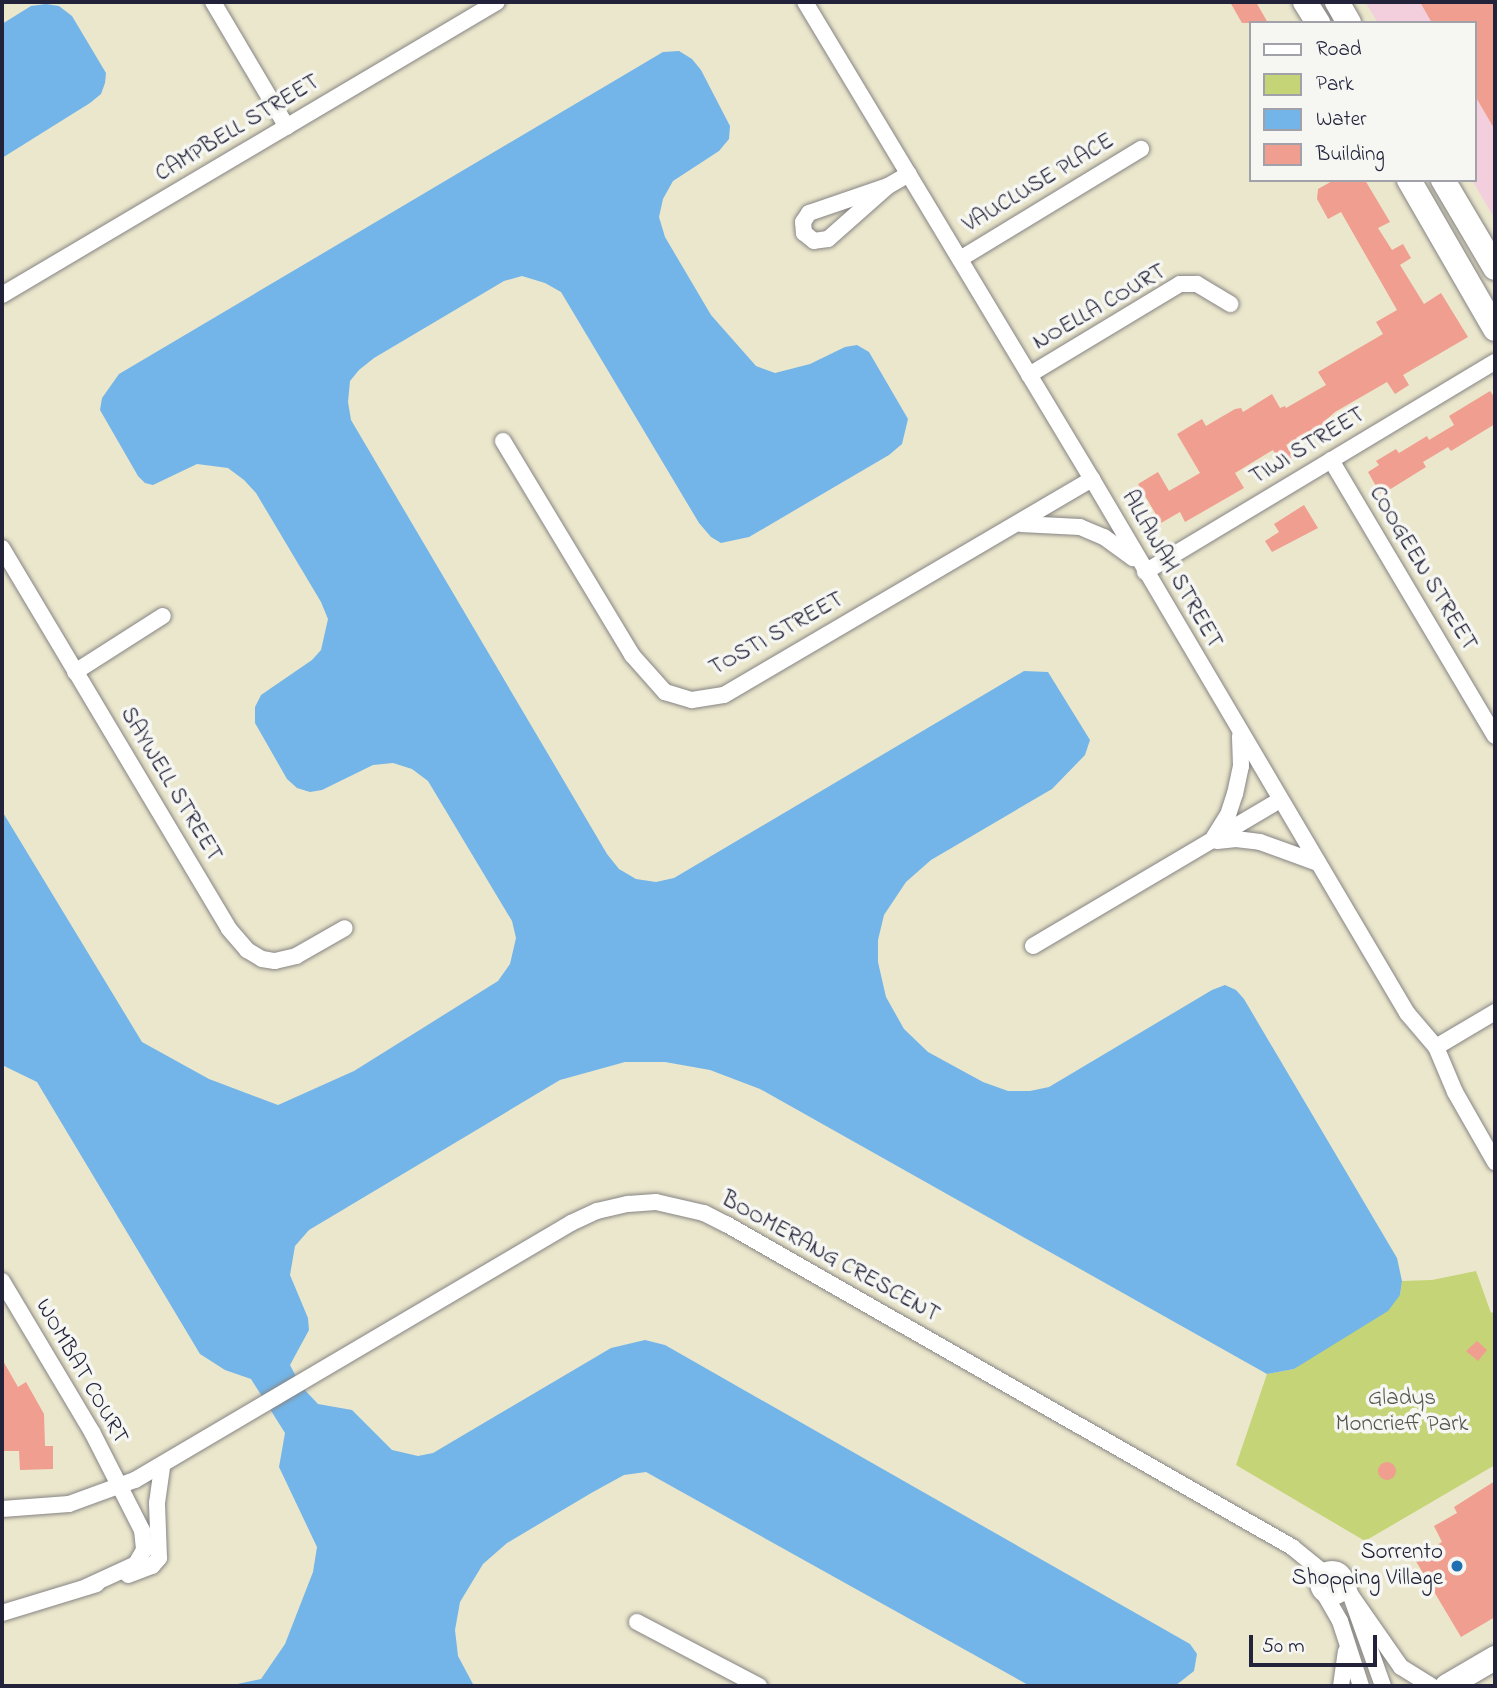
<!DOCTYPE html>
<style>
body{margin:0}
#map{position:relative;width:1497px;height:1688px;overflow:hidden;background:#ebe7cc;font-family:"Indie Flower",sans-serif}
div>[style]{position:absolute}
.built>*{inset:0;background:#f3cfde}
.green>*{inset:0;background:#c5d476}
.water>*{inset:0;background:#73b5e8}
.building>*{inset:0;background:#ef9e8f}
.round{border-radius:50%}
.roads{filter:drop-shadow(0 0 2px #868484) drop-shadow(0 0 2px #868484)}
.street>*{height:16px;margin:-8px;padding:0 8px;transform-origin:8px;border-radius:8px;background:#fff}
.street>.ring{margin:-8px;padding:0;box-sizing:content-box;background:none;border:16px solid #fff;border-radius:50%}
.primary>*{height:24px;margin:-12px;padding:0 12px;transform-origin:12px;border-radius:12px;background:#fff}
.dots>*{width:19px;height:19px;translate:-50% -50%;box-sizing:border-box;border:4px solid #f6f6f2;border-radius:50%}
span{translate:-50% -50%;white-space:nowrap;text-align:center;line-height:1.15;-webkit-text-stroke:7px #f6f6f2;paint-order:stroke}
.street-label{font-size:23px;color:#22223b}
.park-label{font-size:23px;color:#53574d}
.poi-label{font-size:23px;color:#22223b}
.right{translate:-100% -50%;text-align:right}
.frame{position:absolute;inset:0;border:4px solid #22223b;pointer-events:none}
.legend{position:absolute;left:1249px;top:21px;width:228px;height:161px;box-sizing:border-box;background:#f6f6f2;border:2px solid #a1a1a9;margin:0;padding:9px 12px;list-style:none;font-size:21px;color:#22223b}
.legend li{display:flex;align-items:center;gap:14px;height:35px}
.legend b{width:35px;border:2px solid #a1a1a9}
.scale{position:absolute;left:1249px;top:1635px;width:128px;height:32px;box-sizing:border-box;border:4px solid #22223b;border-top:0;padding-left:9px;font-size:21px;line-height:24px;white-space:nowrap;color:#22223b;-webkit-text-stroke:5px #f6f6f2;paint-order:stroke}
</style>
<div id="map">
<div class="built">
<div style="clip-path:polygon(1365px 2px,1495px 2px,1495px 219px,1472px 180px,1474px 180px,1474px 23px,1378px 23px)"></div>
</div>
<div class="green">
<div style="clip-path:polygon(1476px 1271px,1491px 1313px,1495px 1311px,1495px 1465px,1365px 1541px,1236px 1465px,1267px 1374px,1294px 1369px,1400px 1295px,1402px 1281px,1432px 1280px)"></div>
</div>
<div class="water">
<div style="clip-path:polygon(46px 4px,59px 6px,72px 16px,106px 73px,105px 83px,101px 94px,90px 103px,2px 158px,2px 24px,31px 6px)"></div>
<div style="clip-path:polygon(679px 51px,692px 59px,701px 70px,730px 126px,729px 139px,719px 151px,673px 181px,663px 199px,659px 217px,665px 237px,711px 315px,756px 366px,775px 373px,810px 364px,845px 347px,857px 345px,869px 352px,908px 419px,902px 444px,889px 455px,749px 537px,721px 543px,711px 537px,699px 523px,561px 292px,545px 283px,522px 276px,504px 281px,374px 358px,359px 370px,350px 381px,348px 402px,351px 420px,607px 854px,619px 869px,636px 879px,656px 882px,674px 878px,1024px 671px,1048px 672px,1090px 740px,1085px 755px,1052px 789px,931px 860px,906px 882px,884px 915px,878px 940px,878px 962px,886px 997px,904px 1029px,928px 1052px,983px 1082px,1008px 1091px,1030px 1091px,1049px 1087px,1212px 990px,1225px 985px,1236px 990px,1244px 999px,1397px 1258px,1402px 1281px,1400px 1295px,1388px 1311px,1294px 1369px,1267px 1374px,760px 1089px,710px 1070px,665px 1062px,625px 1062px,560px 1080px,309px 1230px,295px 1246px,290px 1275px,308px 1318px,309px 1330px,290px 1365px,301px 1386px,318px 1404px,352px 1410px,392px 1450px,418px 1456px,433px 1453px,611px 1348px,645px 1340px,665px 1345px,1190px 1644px,1197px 1654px,1194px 1671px,1175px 1686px,1030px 1686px,646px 1472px,624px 1475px,593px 1492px,507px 1543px,483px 1564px,460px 1602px,455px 1630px,458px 1656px,474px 1686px,228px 1686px,261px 1679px,285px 1644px,313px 1572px,317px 1547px,279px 1467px,285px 1433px,251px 1379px,225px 1370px,200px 1354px,37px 1082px,2px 1065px,2px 811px,142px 1042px,209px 1079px,278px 1105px,354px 1071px,498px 981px,510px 964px,516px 938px,512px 921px,428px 781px,412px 769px,393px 763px,373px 765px,322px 790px,310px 792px,297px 788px,287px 779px,255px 723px,255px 707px,261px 695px,312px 660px,321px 650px,328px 619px,321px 602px,256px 493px,244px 480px,228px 468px,197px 464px,153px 485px,145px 483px,138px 476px,100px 410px,102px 398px,119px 374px,663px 52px)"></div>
</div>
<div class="building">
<div style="clip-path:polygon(1230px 2px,1256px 2px,1268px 23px,1242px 23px)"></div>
<div style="clip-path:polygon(1420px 2px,1495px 2px,1495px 130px,1474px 94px,1474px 23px,1432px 23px)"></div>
<div style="clip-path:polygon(1334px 180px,1365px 180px,1390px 222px,1378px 228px,1392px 250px,1403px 244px,1411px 258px,1400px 265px,1424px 304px,1441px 293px,1468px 337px,1403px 375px,1409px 385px,1395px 394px,1387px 382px,1335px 412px,1326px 420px,1332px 430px,1315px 439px,1310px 431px,1286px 445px,1293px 457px,1282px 464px,1273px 450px,1235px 473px,1244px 488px,1185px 522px,1180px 512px,1161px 523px,1138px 484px,1158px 472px,1169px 491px,1200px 473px,1177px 434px,1202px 419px,1206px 426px,1235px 409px,1241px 408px,1243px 412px,1272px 394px,1280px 408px,1285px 406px,1286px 408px,1326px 385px,1318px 372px,1383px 334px,1376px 322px,1397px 310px,1341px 212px,1328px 219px,1317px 199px,1318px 189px)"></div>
<div style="clip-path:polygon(1490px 391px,1495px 398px,1495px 424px,1451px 451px,1448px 447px,1423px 462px,1426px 467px,1381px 495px,1368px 472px,1379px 465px,1376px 461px,1396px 449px,1399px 453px,1427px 436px,1429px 440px,1454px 425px,1449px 416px)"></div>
<div style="clip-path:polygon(1304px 505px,1318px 528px,1272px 552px,1265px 541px,1279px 532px,1274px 524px)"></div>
<div style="clip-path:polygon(1477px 1341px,1487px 1350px,1478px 1361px,1466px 1351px)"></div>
<div style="clip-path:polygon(2px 1359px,18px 1387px,26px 1382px,44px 1414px,45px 1446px,53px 1446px,53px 1469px,20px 1470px,19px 1451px,2px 1451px)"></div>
<div class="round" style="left:1378px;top:1462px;width:18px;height:18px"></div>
<div style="clip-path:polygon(1495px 1481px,1495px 1617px,1461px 1637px,1414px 1558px,1442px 1542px,1434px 1526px,1457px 1513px,1454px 1507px)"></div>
</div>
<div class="roads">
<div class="street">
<div style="left:213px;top:2px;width:145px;rotate:59.4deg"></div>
<div style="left:805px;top:2px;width:557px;rotate:58.97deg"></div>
<div style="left:1092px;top:479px;width:620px;rotate:59.46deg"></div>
<div style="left:1407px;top:1013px;width:45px;rotate:49.5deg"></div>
<div style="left:1436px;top:1047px;width:49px;rotate:67.1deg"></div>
<div style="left:1455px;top:1092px;width:81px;rotate:60.3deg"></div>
<div style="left:888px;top:186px;width:80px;rotate:138.5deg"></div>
<div style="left:828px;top:239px;width:14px;rotate:172deg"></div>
<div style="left:814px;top:241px;width:13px;rotate:-141deg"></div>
<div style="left:804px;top:233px;width:11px;rotate:-95deg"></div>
<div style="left:803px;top:222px;width:11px;rotate:-56deg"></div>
<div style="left:809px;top:213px;width:83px;rotate:-18.9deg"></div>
<div style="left:888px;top:186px;width:24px;rotate:-30deg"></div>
<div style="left:960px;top:259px;width:212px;rotate:-31.3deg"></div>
<div style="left:2px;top:295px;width:575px;rotate:-30.62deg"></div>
<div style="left:1029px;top:375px;width:176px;rotate:-31.1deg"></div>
<div style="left:1180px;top:284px;width:17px"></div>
<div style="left:1197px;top:284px;width:39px;rotate:31deg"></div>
<div style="left:503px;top:441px;width:250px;rotate:58.9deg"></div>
<div style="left:632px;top:655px;width:50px;rotate:48.3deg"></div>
<div style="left:665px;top:692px;width:28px;rotate:17deg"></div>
<div style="left:692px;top:700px;width:32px;rotate:-9deg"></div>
<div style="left:724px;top:695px;width:427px;rotate:-30.4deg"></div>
<div style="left:1331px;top:460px;width:321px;rotate:59.3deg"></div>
<div style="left:1021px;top:524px;width:59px;rotate:2.9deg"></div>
<div style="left:1080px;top:527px;width:26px;rotate:23deg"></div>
<div style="left:1104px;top:537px;width:36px;rotate:36deg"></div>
<div style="left:2px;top:548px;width:443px;rotate:59.2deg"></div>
<div style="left:229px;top:929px;width:28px;rotate:49deg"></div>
<div style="left:247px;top:950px;width:17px;rotate:31deg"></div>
<div style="left:262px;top:959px;width:13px;rotate:9deg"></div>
<div style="left:275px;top:961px;width:22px;rotate:-13deg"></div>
<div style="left:296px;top:956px;width:56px;rotate:-29.7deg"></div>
<div style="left:1145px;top:572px;width:408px;rotate:-31deg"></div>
<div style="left:75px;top:672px;width:104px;rotate:-32.5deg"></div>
<div style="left:1214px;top:837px;width:26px;rotate:-58deg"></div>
<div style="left:1228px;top:815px;width:22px;rotate:-72deg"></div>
<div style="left:1235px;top:794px;width:29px;rotate:-78deg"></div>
<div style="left:1241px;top:766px;width:30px;rotate:-92deg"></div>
<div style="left:1217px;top:841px;width:19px;rotate:-6deg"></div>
<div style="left:1236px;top:839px;width:24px;rotate:7deg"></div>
<div style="left:1260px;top:842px;width:62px;rotate:19.9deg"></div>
<div style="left:1033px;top:946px;width:287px;rotate:-30.6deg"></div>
<div style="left:1436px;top:1047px;width:69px;rotate:-30.7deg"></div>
<div style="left:2px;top:1281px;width:176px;rotate:59.2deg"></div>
<div style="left:92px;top:1432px;width:110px;rotate:63deg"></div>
<div style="left:142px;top:1530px;width:20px;rotate:84deg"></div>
<div style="left:144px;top:1550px;width:16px;rotate:120deg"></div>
<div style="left:136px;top:1564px;width:55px;rotate:155.3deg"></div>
<div style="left:2px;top:1509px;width:67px;rotate:-4.3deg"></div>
<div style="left:69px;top:1504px;width:70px;rotate:-20deg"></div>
<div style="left:135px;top:1480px;width:506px;rotate:-30.52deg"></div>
<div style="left:571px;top:1223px;width:29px;rotate:-25deg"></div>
<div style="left:597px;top:1211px;width:32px;rotate:-13deg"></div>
<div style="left:628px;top:1204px;width:28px;rotate:-4deg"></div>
<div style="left:656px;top:1202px;width:49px;rotate:12.9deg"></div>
<div style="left:704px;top:1213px;width:25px;rotate:27deg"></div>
<div style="left:726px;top:1224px;width:652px;rotate:29.71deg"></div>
<div style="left:1292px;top:1547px;width:40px;rotate:39deg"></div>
<div class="ring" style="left:1318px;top:1569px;width:12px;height:12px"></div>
<div style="left:128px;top:1575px;width:26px;rotate:-21deg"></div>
<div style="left:152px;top:1566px;width:11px;rotate:-49deg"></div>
<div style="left:159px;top:1558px;width:55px;rotate:-92.1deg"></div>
<div style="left:157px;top:1503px;width:37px;rotate:-82deg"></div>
<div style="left:1346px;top:1582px;width:110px;rotate:70.4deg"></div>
<div style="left:1350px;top:1594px;width:89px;rotate:55.1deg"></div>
<div style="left:1401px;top:1667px;width:36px;rotate:32deg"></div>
<div style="left:1325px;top:1595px;width:30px;rotate:60deg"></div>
<div style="left:1340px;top:1621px;width:68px;rotate:72.1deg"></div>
<div style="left:2px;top:1613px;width:99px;rotate:-17deg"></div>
<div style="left:637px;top:1622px;width:138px;rotate:27.7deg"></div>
<div style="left:1341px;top:1686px;width:35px;rotate:-82deg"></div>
</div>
<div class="primary">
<div style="left:1305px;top:2px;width:25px;rotate:58deg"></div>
<div style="left:1337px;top:2px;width:24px;rotate:60deg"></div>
<div style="left:1409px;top:180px;width:172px;rotate:60deg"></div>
<div style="left:1443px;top:180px;width:102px;rotate:59.4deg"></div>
<div style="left:1447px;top:1686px;width:56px;rotate:-30.3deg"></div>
</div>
</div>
<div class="dots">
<div style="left:1457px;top:1566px;background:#1f6fb2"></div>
</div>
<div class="street-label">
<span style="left:238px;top:129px;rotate:-31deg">CAMPBELL STREET</span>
<span style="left:1039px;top:184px;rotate:-31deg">VAUCLUSE PLACE</span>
<span style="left:1100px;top:308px;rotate:-30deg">NOELLA COURT</span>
<span style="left:1308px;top:447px;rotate:-31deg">TIWI STREET</span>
<span style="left:1422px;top:569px;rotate:59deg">COOGEEN STREET</span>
<span style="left:1171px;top:570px;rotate:60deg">ALLAWAH STREET</span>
<span style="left:777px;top:635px;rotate:-29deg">TOSTI STREET</span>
<span style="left:170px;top:785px;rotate:59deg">SAYWELL STREET</span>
<span style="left:830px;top:1258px;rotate:29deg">BOOMERANG CRESCENT</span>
<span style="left:81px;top:1372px;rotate:60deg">WOMBAT COURT</span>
</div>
<div class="park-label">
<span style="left:1402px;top:1412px">Gladys<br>Moncrieff Park</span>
</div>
<div class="poi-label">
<span class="right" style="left:1443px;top:1566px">Sorrento<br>Shopping Village</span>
</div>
<div class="frame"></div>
<ul class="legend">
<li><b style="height:9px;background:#fff"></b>Road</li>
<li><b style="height:19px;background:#c5d476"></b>Park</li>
<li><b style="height:19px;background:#73b5e8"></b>Water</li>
<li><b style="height:19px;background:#ef9e8f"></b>Building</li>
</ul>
<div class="scale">50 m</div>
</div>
